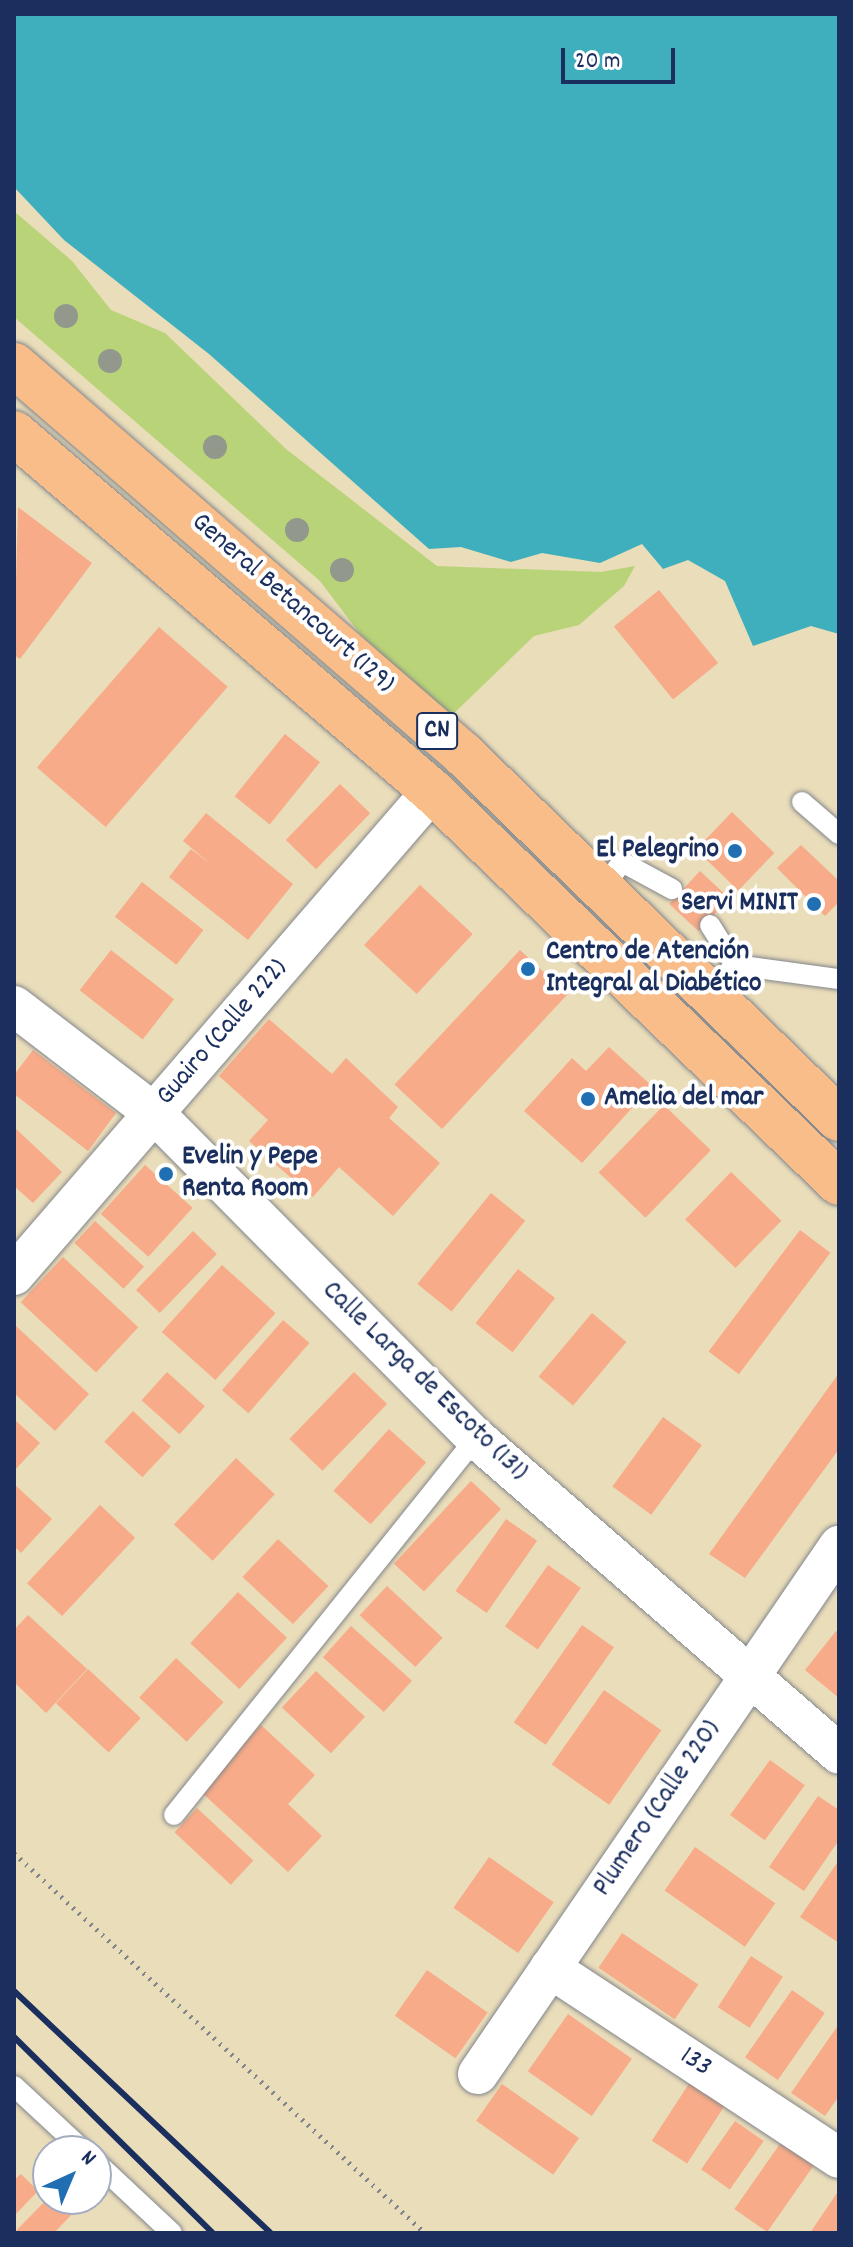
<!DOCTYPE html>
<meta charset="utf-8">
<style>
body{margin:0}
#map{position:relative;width:853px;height:2247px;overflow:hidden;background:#eaddba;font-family:Dekko,sans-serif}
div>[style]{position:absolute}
.green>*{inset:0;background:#b9d378}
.water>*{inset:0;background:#40afbd}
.building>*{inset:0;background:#f7ab88;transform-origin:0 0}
.path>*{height:5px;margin-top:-2.5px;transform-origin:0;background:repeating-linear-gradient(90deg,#82868c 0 2px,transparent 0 8px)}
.roads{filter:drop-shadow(0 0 2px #82868c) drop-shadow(0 0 2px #82868c)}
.service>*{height:20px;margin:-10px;padding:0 10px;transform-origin:10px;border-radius:10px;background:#fff}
.minor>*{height:40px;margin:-20px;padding:0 20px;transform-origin:20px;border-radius:20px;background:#fff}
.trunk>*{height:44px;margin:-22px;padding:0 22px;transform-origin:22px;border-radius:22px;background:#f8bd89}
.rail>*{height:6px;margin:-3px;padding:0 3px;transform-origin:3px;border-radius:3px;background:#1b2f5e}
.trees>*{width:24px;height:24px;margin:-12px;border-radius:50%;background:#92988c}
.dots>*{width:22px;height:22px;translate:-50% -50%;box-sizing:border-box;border:4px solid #fff;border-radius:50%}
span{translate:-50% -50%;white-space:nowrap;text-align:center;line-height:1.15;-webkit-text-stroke:8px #fff;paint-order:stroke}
.shield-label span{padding:2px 6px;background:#fff;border:2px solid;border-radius:6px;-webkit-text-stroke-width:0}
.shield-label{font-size:26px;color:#1b2f5e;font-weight:700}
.street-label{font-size:28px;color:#1b2f5e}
.poi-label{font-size:28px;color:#1b2f5e;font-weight:700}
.right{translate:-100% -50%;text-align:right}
.left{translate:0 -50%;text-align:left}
.frame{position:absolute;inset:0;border:16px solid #1b2f5e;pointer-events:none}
.north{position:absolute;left:32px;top:2135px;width:80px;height:80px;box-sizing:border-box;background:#fff;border:2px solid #a4acbf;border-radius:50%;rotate:44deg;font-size:22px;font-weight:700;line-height:32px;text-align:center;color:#1b2f5e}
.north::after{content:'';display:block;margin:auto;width:28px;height:36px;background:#1f6fb2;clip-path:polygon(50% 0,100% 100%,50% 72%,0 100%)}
.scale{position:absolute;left:561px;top:48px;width:114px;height:36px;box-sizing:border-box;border:4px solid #1b2f5e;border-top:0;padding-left:10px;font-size:24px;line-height:28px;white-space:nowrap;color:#1b2f5e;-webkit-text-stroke:6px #fff;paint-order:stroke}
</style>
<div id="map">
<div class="green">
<div style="clip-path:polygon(14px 211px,72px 261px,111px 310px,165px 333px,286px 449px,437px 566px,601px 572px,635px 566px,624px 586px,579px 625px,534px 636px,449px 718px,360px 634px,320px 581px,14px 317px)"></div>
</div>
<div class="water">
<div style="clip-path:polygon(14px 14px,839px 14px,839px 634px,811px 626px,753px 646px,725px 581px,688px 560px,663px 569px,642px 544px,600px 563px,542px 553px,511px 562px,461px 547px,429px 549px,209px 354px,64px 240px,14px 187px)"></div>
</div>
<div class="building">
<div style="clip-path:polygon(18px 507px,92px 563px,20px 659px,14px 655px)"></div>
<div style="left:659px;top:590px;width:94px;height:58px;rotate:51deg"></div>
<div style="left:159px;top:627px;width:91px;height:186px;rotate:41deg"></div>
<div style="left:285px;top:734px;width:45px;height:80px;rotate:39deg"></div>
<div style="left:340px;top:784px;width:42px;height:78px;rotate:44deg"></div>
<div style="left:732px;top:812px;width:59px;height:52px;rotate:44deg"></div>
<div style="clip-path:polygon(206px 813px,293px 884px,248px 940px,169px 877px,191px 849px,212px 865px,183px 841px)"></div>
<div style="clip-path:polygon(801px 845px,839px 881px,839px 902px,825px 916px,777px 868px)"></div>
<div style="left:700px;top:871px;width:40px;height:45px;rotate:43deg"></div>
<div style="left:142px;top:882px;width:78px;height:44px;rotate:38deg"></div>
<div style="left:420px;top:885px;width:72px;height:82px;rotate:43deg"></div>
<div style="left:111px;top:950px;width:80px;height:51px;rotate:38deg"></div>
<div style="left:520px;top:950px;width:65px;height:184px;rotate:43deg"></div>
<div style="clip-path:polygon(269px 1019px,332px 1074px,346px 1058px,398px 1107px,389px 1118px,440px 1163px,393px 1216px,339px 1167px,313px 1197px,249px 1141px,268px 1120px,219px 1076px)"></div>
<div style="clip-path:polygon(609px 1047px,652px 1086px,582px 1163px,524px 1111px,572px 1058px,586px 1071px)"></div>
<div style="clip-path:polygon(33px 1050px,116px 1113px,88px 1151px,14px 1094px,14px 1075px)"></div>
<div style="left:664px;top:1105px;width:65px;height:94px;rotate:44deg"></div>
<div style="clip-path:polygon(14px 1127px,62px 1172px,33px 1203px,14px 1186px)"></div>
<div style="left:145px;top:1165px;width:64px;height:66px;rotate:42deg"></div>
<div style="left:731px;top:1172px;width:70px;height:66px;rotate:44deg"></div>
<div style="left:491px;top:1193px;width:44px;height:117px;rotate:39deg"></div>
<div style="left:95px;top:1221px;width:67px;height:30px;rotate:43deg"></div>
<div style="left:800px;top:1230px;width:38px;height:152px;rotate:37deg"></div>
<div style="left:193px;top:1231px;width:33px;height:82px;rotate:44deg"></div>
<div style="left:63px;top:1257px;width:103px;height:62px;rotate:43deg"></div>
<div style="left:222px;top:1265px;width:72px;height:90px;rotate:42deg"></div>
<div style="left:518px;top:1269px;width:47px;height:69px;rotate:38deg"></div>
<div style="left:592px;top:1313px;width:45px;height:83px;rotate:40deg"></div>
<div style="left:283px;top:1320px;width:35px;height:93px;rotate:41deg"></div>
<div style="clip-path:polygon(16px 1326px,89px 1394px,55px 1431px,14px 1393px)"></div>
<div style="left:167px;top:1372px;width:51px;height:38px;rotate:42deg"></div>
<div style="left:354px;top:1372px;width:46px;height:93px;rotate:44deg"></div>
<div style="clip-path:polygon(839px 1373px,839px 1449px,745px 1578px,709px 1554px)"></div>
<div style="left:133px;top:1411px;width:52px;height:42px;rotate:43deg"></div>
<div style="left:663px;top:1417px;width:48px;height:86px;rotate:36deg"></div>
<div style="clip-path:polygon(14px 1419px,40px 1443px,14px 1471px)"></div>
<div style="left:389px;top:1429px;width:50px;height:83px;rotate:42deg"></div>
<div style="left:236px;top:1458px;width:53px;height:91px;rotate:43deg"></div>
<div style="left:471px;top:1481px;width:41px;height:113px;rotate:43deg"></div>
<div style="clip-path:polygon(14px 1484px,52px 1519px,21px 1553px,14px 1546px)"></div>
<div style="left:100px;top:1505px;width:48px;height:107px;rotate:43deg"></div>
<div style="left:506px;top:1519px;width:38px;height:88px;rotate:35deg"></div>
<div style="left:278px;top:1539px;width:69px;height:52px;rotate:43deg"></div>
<div style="left:548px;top:1565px;width:40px;height:75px;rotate:35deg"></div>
<div style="left:387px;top:1586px;width:76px;height:40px;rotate:43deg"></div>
<div style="left:238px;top:1592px;width:67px;height:70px;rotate:43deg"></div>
<div style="clip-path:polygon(28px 1615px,87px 1669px,46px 1713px,14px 1682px,14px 1630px)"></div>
<div style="left:582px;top:1625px;width:39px;height:119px;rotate:35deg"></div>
<div style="left:351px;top:1626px;width:82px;height:42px;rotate:42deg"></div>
<div style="clip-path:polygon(836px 1631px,839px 1633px,839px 1698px,805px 1670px)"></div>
<div style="left:176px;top:1658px;width:65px;height:54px;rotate:43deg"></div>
<div style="left:88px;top:1669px;width:72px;height:47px;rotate:43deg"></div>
<div style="left:316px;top:1671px;width:67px;height:50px;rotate:43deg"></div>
<div style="left:604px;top:1690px;width:70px;height:91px;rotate:35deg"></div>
<div style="clip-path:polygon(261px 1725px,315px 1775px,288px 1804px,322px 1836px,288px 1872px,200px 1791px)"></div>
<div style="left:770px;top:1760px;width:43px;height:68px;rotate:36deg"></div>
<div style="clip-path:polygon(818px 1796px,839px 1810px,839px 1840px,804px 1891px,769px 1867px)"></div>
<div style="left:197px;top:1808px;width:77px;height:33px;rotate:43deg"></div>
<div style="left:695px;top:1847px;width:98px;height:53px;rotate:35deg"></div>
<div style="left:489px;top:1857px;width:79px;height:62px;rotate:35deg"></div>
<div style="clip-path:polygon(839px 1860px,839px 1943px,800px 1917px)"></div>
<div style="left:622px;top:1933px;width:92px;height:42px;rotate:34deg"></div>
<div style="left:751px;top:1956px;width:38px;height:61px;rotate:33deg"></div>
<div style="left:427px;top:1970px;width:74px;height:56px;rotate:35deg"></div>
<div style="left:792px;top:1990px;width:40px;height:82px;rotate:35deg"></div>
<div style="left:568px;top:2014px;width:78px;height:70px;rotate:35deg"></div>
<div style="clip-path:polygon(839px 2024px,839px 2096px,825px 2116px,791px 2093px)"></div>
<div style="left:690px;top:2082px;width:42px;height:70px;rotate:33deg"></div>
<div style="left:502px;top:2084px;width:94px;height:45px;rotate:35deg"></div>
<div style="left:735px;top:2121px;width:35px;height:59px;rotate:35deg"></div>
<div style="left:782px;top:2141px;width:40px;height:83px;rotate:35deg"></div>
<div style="clip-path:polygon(21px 2174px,38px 2191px,14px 2216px,14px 2180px)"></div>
<div style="clip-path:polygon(839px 2190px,839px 2233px,810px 2233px)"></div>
<div style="clip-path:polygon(47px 2199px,61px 2199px,74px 2212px,54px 2233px,14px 2233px)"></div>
</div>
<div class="path">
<div style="left:14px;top:1853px;width:560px;rotate:42.76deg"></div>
</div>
<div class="roads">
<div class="service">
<div style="left:802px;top:802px;width:49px;rotate:40.9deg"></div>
<div style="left:602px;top:888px;width:33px;rotate:-52deg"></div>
<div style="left:622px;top:862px;width:57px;rotate:28.4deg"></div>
<div style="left:735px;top:965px;width:105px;rotate:7.7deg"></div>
<div style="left:708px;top:993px;width:39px;rotate:-46deg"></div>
<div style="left:735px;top:965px;width:47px;rotate:-122deg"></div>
<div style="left:174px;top:1815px;width:483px;rotate:-51.3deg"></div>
<div style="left:14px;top:2086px;width:96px;rotate:42.9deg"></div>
<div style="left:96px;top:2162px;width:104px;rotate:43.1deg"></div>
</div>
<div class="minor">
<div style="left:14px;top:1006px;width:176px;rotate:37.4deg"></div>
<div style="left:154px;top:1113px;width:458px;rotate:45.3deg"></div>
<div style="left:476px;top:1438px;width:481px;rotate:41deg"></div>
<div style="left:14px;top:1275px;width:640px;rotate:-49.18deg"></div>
<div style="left:550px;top:1968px;width:346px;rotate:33.3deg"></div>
<div style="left:478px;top:2074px;width:640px;rotate:-55.64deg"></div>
</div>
<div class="trunk">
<div style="left:14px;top:365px;width:594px;rotate:40.9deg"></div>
<div style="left:463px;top:754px;width:524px;rotate:44.15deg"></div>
<div style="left:14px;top:433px;width:550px;rotate:40.58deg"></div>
<div style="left:432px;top:791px;width:565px;rotate:43.92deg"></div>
</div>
</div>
<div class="rail">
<div style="left:14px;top:1991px;width:353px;rotate:43.3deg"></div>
<div style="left:14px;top:2037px;width:279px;rotate:44.6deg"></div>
</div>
<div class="trees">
<div style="left:66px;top:316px"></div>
<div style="left:110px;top:361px"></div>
<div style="left:215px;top:447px"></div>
<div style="left:297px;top:530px"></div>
<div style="left:342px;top:570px"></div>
</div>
<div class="dots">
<div style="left:735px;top:851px;background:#1f6fb2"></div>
<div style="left:814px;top:904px;background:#1f6fb2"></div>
<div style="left:528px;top:969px;background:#1f6fb2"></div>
<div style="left:588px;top:1099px;background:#1f6fb2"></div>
<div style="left:166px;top:1174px;background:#1f6fb2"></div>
</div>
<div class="shield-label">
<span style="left:437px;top:731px">CN</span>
</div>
<div class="street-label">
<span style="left:292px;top:604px;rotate:41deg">General Betancourt (129)</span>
<span style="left:223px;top:1033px;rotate:-49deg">Guairo (Calle 222)</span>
<span style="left:424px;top:1382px;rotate:44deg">Calle Larga de Escoto (131)</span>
<span style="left:658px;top:1809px;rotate:-56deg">Plumero (Calle 220)</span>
<span style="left:695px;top:2063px;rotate:33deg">133</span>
</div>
<div class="poi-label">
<span class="right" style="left:719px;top:851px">El Pelegrino</span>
<span class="right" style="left:798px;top:904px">Servi MINIT</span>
<span class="left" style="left:546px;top:969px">Centro de Atención<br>Integral al Diabético</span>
<span class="left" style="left:604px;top:1099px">Amelia del mar</span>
<span class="left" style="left:182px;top:1174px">Evelin y Pepe<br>Renta Room</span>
</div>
<div class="frame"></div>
<div class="north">N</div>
<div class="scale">20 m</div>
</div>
